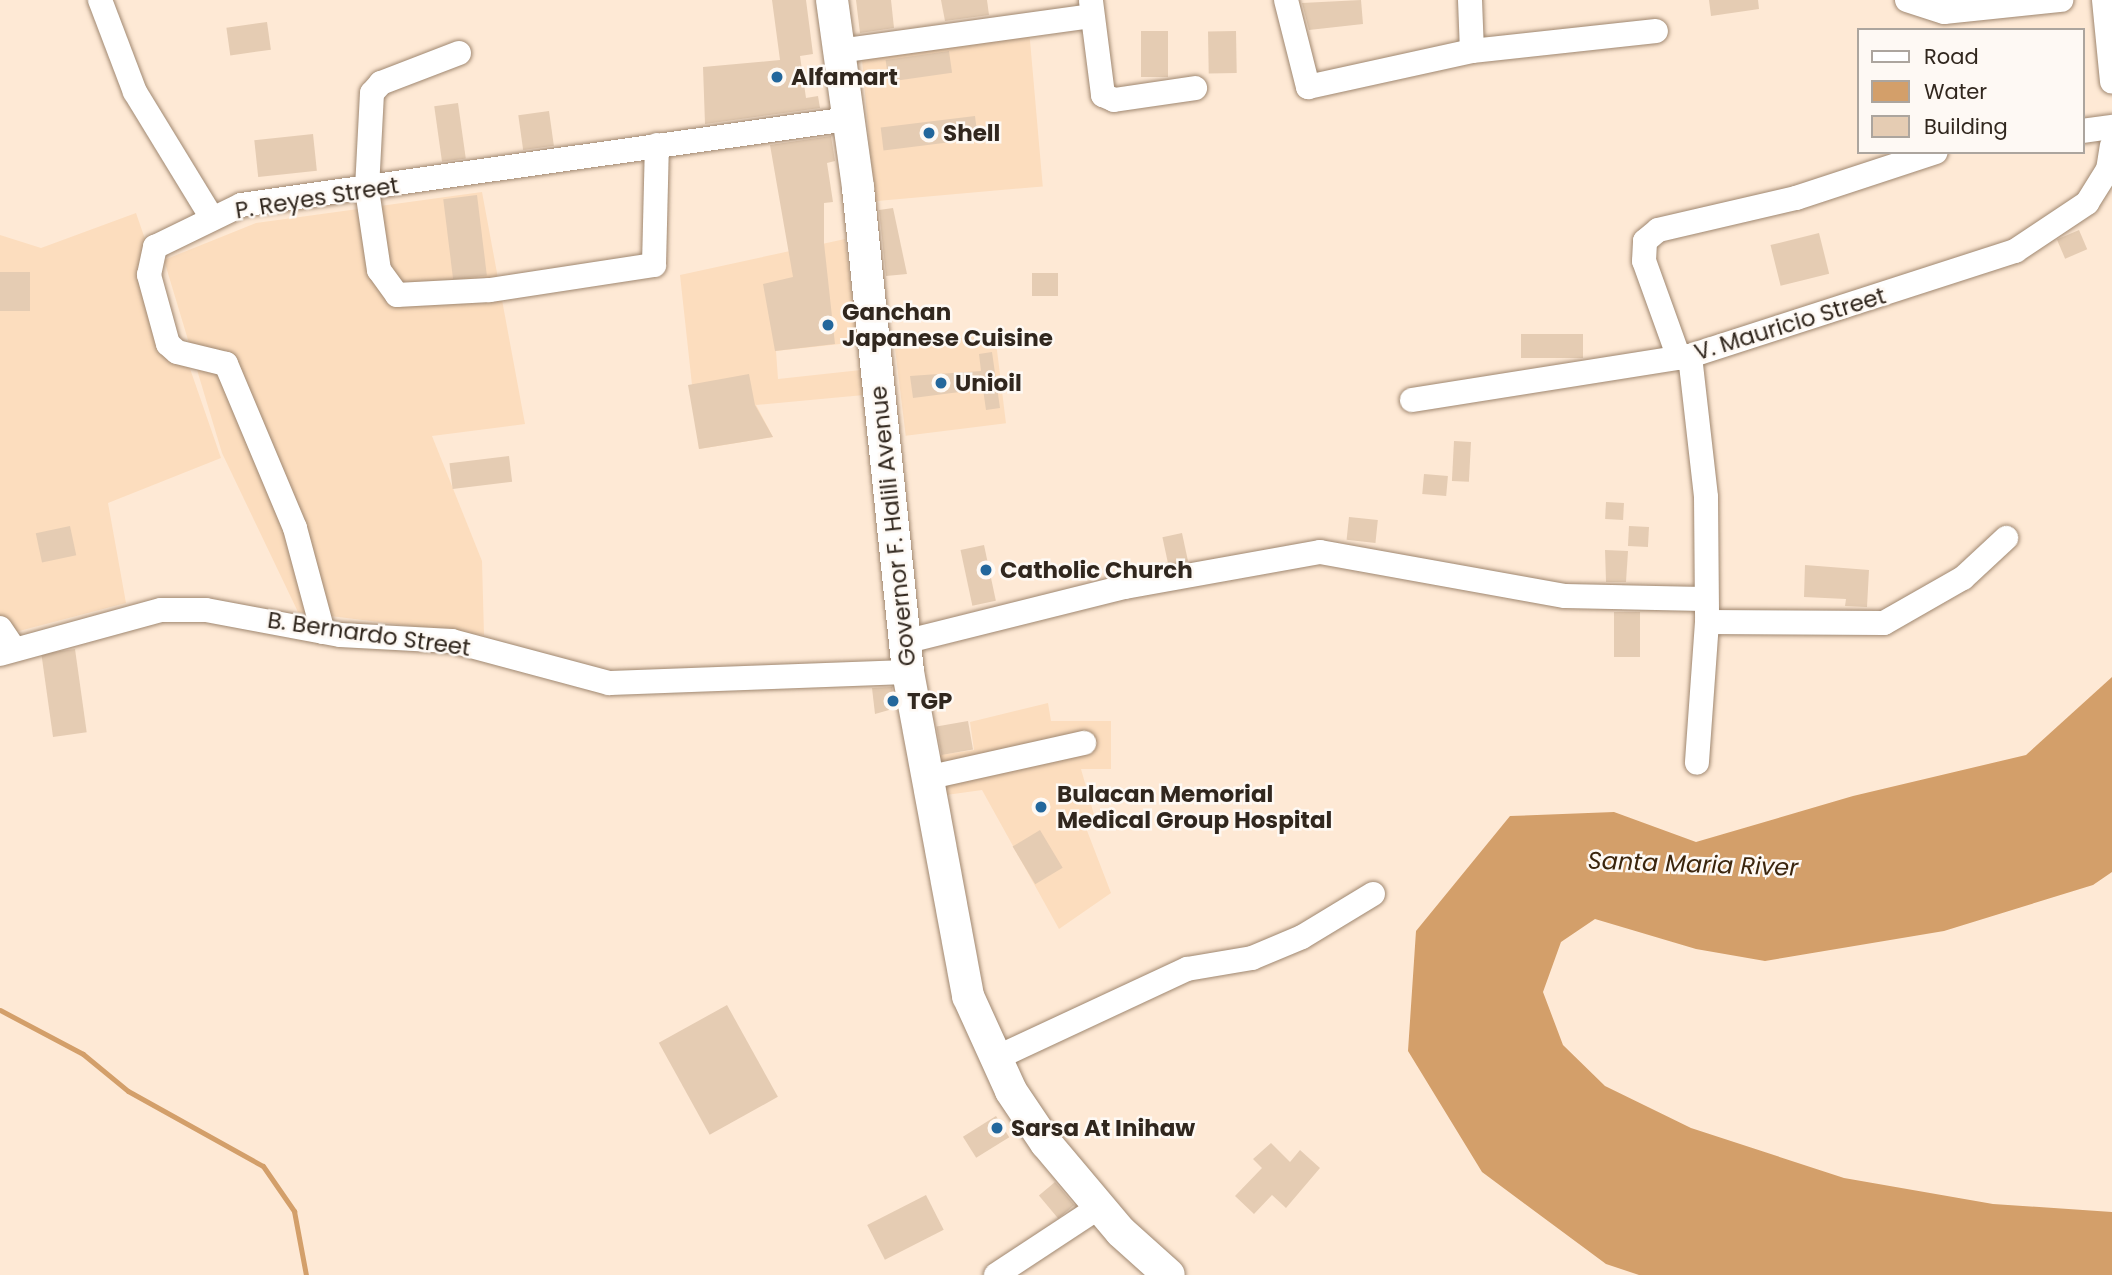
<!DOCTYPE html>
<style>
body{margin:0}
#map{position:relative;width:2112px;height:1275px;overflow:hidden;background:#fee9d5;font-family:Poppins,sans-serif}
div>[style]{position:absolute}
.built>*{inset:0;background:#fcddbe;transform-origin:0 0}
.water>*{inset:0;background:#d39f6a}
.stream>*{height:5px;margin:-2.5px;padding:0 2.5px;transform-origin:2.5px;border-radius:2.5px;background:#d39f6a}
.building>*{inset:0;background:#e5ccb3;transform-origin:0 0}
.roads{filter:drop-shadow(0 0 2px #9f8770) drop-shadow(0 0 2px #9f8770)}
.minor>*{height:24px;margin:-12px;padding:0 12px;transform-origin:12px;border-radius:12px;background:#fff}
.major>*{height:32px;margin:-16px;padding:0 16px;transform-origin:16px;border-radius:16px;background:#fff}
.dots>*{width:19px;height:19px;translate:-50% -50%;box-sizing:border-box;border:4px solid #fef9f4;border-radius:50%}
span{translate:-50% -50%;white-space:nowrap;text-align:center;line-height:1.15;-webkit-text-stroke:5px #fef9f4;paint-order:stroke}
.poi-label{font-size:23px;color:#31271e;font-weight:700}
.left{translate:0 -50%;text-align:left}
.street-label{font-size:23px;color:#31271e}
.water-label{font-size:24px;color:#3b250d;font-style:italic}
.legend{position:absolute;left:1857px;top:28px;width:228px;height:126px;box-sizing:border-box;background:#fef9f4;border:2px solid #aca59e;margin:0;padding:9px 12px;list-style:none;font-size:21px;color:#31271e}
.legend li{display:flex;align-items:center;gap:14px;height:35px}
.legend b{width:35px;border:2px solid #aca59e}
</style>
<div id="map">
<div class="built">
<div style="left:1029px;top:29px;width:158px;height:169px;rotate:85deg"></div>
<div style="clip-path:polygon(482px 192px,525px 424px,432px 436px,482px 561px,484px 635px,298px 612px,222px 453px,164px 260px,256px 223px)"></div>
<div style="clip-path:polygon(136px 213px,221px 458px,108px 503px,126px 603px,0 636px,0 235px,41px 248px)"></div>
<div style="clip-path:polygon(845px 239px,858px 342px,776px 351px,778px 379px,861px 370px,864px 395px,756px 405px,773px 437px,699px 449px,680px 275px)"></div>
<div style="left:995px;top:334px;width:90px;height:101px;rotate:83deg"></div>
<div style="clip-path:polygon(1048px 703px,1051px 721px,1111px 721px,1111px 769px,1081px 769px,1095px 818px,1086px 828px,1111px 893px,1059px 929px,982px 790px,939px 796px,933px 756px,974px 750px,970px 722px)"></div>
</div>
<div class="water">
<div style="clip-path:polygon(2112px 677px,2112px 872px,2093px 885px,1944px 931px,1765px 961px,1696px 949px,1595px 919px,1561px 942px,1543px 992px,1563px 1045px,1605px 1086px,1691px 1128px,1844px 1178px,1993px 1204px,2112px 1212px,2112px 1275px,1639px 1275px,1606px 1264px,1482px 1172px,1408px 1051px,1416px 931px,1510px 816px,1614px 812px,1696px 842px,1853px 796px,2026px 755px)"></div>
</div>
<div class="stream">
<div style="left:0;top:1010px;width:94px;rotate:27.9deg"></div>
<div style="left:83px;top:1054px;width:58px;rotate:39.4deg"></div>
<div style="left:128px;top:1091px;width:154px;rotate:29.1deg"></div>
<div style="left:263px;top:1166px;width:55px;rotate:55.4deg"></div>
<div style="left:294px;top:1211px;width:65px;rotate:79.4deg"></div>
</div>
<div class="building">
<div style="clip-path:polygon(772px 0,806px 0,813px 54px,800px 56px,806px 98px,818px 96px,820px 108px,705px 124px,703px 67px,780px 60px)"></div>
<div style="clip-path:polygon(856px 0,891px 0,894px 28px,860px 33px)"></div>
<div style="clip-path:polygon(941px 0,987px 0,989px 15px,945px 21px)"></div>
<div style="clip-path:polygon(1361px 0,1363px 24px,1309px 30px,1302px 3px)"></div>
<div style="clip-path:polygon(1709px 0,1758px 0,1759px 9px,1711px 16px)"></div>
<div style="left:267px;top:22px;width:28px;height:41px;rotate:82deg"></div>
<div style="left:1168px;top:31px;width:46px;height:27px;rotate:90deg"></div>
<div style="left:1236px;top:31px;width:42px;height:28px;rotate:89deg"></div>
<div style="left:949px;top:51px;width:22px;height:64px;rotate:82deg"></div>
<div style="left:458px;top:103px;width:56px;height:24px;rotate:82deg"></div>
<div style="left:549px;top:111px;width:35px;height:31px;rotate:82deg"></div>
<div style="left:975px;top:116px;width:23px;height:95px;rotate:83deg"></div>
<div style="left:313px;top:134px;width:37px;height:59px;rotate:84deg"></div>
<div style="clip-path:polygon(831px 136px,835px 161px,827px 163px,833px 202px,824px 203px,824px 243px,835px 344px,775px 351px,763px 284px,793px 277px,770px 145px)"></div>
<div style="left:477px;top:195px;width:81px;height:34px;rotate:83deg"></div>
<div style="clip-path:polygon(893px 208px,907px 274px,886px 276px,879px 210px)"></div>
<div style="left:2079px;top:230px;width:21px;height:24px;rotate:67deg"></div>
<div style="left:1819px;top:233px;width:42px;height:50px;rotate:76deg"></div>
<div style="left:0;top:272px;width:30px;height:39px"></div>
<div style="left:1032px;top:273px;width:26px;height:23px"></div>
<div style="left:1583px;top:334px;width:24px;height:62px;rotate:90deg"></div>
<div style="clip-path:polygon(992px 352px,1000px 408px,986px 410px,983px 389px,913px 398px,910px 376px,981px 371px,979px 354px)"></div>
<div style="clip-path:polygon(749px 374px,755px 405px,773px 437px,699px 449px,688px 385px)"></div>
<div style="left:1454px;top:441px;width:17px;height:40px;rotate:3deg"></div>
<div style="left:509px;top:456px;width:26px;height:60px;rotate:83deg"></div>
<div style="left:1424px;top:474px;width:24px;height:20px;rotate:5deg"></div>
<div style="left:1606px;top:502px;width:18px;height:17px;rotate:3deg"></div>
<div style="left:1349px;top:517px;width:29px;height:23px;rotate:6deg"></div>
<div style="left:70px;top:526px;width:30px;height:35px;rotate:78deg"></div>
<div style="left:1629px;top:526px;width:20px;height:20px;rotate:3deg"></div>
<div style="left:1182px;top:533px;width:29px;height:20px;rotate:78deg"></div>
<div style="left:984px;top:545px;width:57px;height:24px;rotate:78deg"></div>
<div style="clip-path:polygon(1605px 550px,1628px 551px,1626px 582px,1606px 582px)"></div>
<div style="clip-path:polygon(1805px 565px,1869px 570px,1867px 607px,1845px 606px,1846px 599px,1804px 597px)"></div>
<div style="left:1614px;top:612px;width:26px;height:45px"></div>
<div style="left:75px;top:649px;width:84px;height:34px;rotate:82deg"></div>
<div style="clip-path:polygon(892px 687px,896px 708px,875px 714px,872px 688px)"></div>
<div style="left:968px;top:721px;width:29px;height:32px;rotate:80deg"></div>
<div style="left:1040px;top:830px;width:44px;height:32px;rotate:59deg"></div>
<div style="left:727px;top:1005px;width:105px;height:78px;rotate:61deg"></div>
<div style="left:996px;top:1116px;width:25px;height:39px;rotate:58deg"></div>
<div style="clip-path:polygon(1271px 1143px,1290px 1162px,1300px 1150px,1320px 1168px,1286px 1208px,1272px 1195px,1254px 1214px,1235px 1196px,1262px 1168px,1253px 1159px)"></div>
<div style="left:1055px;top:1182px;width:30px;height:21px;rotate:50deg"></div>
<div style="left:926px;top:1195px;width:39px;height:66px;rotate:63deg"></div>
</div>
<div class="roads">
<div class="minor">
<div style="left:100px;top:0;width:98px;rotate:69.2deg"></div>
<div style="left:135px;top:92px;width:148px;rotate:58.6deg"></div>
<div style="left:1286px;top:0;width:90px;rotate:75.8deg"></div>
<div style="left:1308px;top:87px;width:168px;rotate:-12.4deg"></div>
<div style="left:1472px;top:51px;width:185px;rotate:-6.2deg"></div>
<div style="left:1470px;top:0;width:51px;rotate:87.8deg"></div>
<div style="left:1907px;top:0;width:39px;rotate:18deg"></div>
<div style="left:1944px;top:12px;width:118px;rotate:-5.9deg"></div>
<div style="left:2104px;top:0;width:82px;rotate:84.4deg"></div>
<div style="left:1091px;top:1px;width:95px;rotate:82.7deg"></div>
<div style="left:1103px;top:95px;width:12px;rotate:24deg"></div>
<div style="left:1114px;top:100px;width:82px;rotate:-8.4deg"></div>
<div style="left:839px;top:51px;width:255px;rotate:-7.9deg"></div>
<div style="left:459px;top:53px;width:84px;rotate:159deg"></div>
<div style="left:381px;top:83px;width:13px;rotate:132deg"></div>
<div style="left:372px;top:93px;width:97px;rotate:93deg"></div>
<div style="left:367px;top:190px;width:81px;rotate:81.5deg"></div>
<div style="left:379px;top:270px;width:31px;rotate:54deg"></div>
<div style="left:397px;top:295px;width:93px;rotate:-3.1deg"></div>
<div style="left:490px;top:290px;width:166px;rotate:-8.7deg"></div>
<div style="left:654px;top:265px;width:120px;rotate:-88.6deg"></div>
<div style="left:2082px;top:131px;width:30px;rotate:-8deg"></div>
<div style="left:1690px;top:356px;width:142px;rotate:83.5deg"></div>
<div style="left:1706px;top:497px;width:125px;rotate:89.5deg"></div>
<div style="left:1707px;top:622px;width:141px;rotate:94.1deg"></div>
<div style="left:1679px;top:358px;width:103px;rotate:-109.8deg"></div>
<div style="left:1644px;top:261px;width:20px;rotate:-87deg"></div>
<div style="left:1645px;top:241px;width:17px;rotate:-40deg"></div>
<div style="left:1658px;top:230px;width:142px;rotate:-13.1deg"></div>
<div style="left:1796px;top:198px;width:147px;rotate:-18.2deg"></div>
<div style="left:1412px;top:400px;width:281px;rotate:-9deg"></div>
<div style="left:1690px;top:356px;width:342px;rotate:-17.9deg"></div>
<div style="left:2015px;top:251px;width:87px;rotate:-33.7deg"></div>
<div style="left:2087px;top:203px;width:39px;rotate:-58deg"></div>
<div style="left:2108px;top:170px;width:24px;rotate:-81deg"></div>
<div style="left:1707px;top:622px;width:177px;rotate:0.3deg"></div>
<div style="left:1884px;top:623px;width:91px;rotate:-29.7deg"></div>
<div style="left:1963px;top:578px;width:59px;rotate:-42.9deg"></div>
<div style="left:0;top:628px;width:25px;rotate:56deg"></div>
<div style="left:323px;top:632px;width:108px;rotate:-105.1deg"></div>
<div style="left:295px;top:528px;width:178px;rotate:-112.8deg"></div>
<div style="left:226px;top:364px;width:50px;rotate:-166.2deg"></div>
<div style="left:177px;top:352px;width:12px;rotate:-138deg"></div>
<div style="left:168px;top:344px;width:72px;rotate:-105.4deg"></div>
<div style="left:149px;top:275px;width:29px;rotate:-78deg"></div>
<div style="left:155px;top:247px;width:96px;rotate:-26deg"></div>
<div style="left:241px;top:205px;width:613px;rotate:-8.06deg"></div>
<div style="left:904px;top:642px;width:228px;rotate:-14deg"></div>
<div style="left:1125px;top:587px;width:198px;rotate:-10.2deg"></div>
<div style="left:1320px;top:552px;width:249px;rotate:10.2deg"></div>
<div style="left:1565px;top:596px;width:138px;rotate:1.2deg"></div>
<div style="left:0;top:654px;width:167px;rotate:-15.3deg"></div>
<div style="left:161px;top:610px;width:45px"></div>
<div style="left:206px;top:610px;width:136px;rotate:10.6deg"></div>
<div style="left:340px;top:635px;width:112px;rotate:3.1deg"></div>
<div style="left:452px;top:641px;width:163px;rotate:15deg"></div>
<div style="left:609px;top:683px;width:299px;rotate:-2.1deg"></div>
<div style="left:926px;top:778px;width:162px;rotate:-12.5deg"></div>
<div style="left:996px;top:1058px;width:211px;rotate:-25deg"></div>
<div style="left:1187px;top:969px;width:66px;rotate:-9.6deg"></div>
<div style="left:1252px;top:958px;width:54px;rotate:-22.8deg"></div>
<div style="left:1302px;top:937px;width:83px;rotate:-31.2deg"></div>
<div style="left:996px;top:1275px;width:123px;rotate:-33.4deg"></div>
</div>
<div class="major">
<div style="left:832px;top:0;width:190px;rotate:82.1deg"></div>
<div style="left:858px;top:188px;width:487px;rotate:84.1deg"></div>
<div style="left:908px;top:672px;width:330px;rotate:79.5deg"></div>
<div style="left:968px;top:996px;width:104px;rotate:65.6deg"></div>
<div style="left:1011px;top:1091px;width:63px;rotate:56.1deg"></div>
<div style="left:1046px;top:1143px;width:116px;rotate:49.9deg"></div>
<div style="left:1121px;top:1232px;width:64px;rotate:41.9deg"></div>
</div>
</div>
<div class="dots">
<div style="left:777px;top:77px;background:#23679c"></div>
<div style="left:929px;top:133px;background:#23679c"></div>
<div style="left:828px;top:325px;background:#23679c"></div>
<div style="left:941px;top:383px;background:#23679c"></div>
<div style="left:986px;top:570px;background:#23679c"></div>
<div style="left:893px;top:701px;background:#23679c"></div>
<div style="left:1041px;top:807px;background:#23679c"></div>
<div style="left:997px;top:1128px;background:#23679c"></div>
</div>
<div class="poi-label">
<span class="left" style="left:791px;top:77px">Alfamart</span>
<span class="left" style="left:943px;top:133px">Shell</span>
<span class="left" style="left:842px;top:325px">Ganchan<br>Japanese Cuisine</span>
<span class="left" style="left:955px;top:383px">Unioil</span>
<span class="left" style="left:1000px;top:570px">Catholic Church</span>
<span class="left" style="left:907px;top:701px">TGP</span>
<span class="left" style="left:1057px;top:807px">Bulacan Memorial<br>Medical Group Hospital</span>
<span class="left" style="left:1011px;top:1128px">Sarsa At Inihaw</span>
</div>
<div class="street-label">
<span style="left:317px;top:198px;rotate:-9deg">P. Reyes Street</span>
<span style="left:1790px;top:324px;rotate:-17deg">V. Mauricio Street</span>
<span style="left:893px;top:526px;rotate:-96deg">Governor F. Halili Avenue</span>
<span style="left:369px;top:634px;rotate:8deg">B. Bernardo Street</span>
</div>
<div class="water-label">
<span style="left:1693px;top:864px;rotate:2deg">Santa Maria River</span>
</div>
<ul class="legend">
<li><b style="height:9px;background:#fff"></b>Road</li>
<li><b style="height:19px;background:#d39f6a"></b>Water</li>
<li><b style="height:19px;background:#e5ccb3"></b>Building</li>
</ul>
</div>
